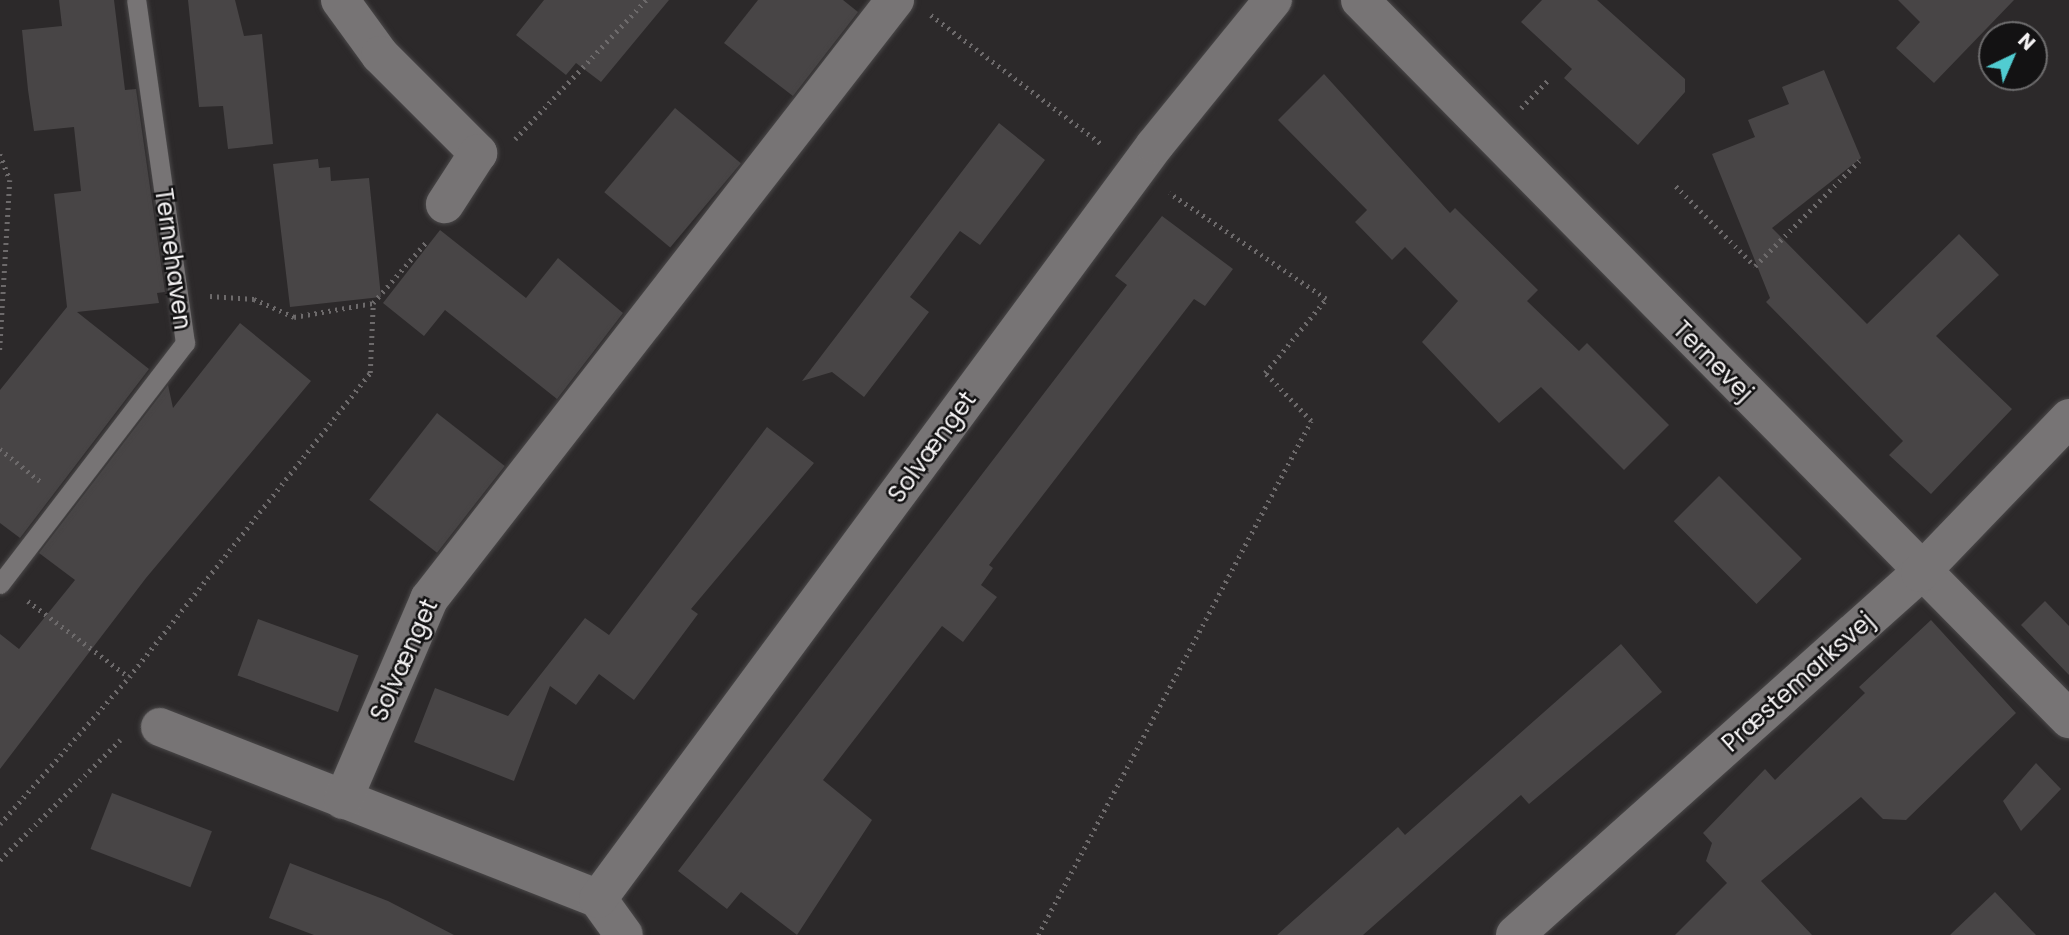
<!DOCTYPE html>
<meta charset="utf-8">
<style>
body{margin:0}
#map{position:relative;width:2069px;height:935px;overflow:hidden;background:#2c292a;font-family:Poppins,sans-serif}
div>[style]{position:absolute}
.building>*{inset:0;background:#484546;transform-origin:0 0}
.path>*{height:4.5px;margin-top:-2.25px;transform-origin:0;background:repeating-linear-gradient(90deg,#6d6a6b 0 2px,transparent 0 7px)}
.roads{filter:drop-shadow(0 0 2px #4a4849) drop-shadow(0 0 2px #4a4849)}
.service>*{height:19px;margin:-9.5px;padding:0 9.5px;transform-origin:9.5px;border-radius:9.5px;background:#777475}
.minor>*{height:38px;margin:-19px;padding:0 19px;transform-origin:19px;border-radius:19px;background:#777475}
span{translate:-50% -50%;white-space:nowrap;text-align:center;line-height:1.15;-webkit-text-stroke:5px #131213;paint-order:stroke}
.street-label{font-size:24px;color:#f4f2f3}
.north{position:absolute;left:1978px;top:21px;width:70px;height:70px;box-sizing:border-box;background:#131213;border:2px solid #6d6c6d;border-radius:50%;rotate:44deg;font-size:19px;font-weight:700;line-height:28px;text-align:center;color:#f4f2f3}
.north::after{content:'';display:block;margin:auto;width:24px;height:32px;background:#51ccd1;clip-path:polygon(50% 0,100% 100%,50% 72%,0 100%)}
</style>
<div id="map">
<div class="building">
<div style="clip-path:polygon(59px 0,114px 0,125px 90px,136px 89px,165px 292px,157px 293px,159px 303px,77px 312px,149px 369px,20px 538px,0 523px,0 390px,67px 307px,54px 194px,81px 191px,74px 127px,34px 131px,28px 90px,22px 30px,62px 26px)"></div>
<div style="clip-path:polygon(188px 0,235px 0,244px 36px,262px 34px,273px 144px,228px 149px,223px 106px,199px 107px)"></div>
<div style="clip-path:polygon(544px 0,669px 0,601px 82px,576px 63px,566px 75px,516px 35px)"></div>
<div style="clip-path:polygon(758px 0,843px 0,858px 12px,793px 96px,724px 43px)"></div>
<div style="clip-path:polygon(1542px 0,1597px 0,1685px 79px,1685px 92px,1638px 145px,1564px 78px,1572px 69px,1521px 22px)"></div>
<div style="clip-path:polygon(1898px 0,2014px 0,1934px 83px,1896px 48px,1920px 22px)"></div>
<div style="clip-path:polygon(1824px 70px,1861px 158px,1772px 228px,1867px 324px,1959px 234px,1999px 275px,1936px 336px,2012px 409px,1931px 494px,1889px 455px,1903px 441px,1766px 302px,1770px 298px,1712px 154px,1755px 137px,1748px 120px,1789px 104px,1782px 87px)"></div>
<div style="clip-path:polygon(1324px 74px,1450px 213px,1455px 208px,1538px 290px,1527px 301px,1579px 351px,1587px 343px,1669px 425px,1624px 470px,1541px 387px,1499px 423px,1422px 342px,1458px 301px,1405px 247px,1392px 260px,1355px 222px,1367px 210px,1278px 120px)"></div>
<div style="left:675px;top:108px;width:86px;height:110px;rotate:40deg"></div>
<div style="clip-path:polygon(999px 123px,1045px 160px,980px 245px,960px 231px,910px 297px,929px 312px,864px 397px,832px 372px,802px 381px)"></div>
<div style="clip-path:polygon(318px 159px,319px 168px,330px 167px,331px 181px,369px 178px,381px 297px,290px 307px,273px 164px)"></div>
<div style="clip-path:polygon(1162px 216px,1233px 269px,1205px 306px,1194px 299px,989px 565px,993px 568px,981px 585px,997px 597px,963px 642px,942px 626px,823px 780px,872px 820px,797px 935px,741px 892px,727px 909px,678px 871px,1127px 285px,1115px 276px)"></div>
<div style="clip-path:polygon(440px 230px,526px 298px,558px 258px,623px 313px,557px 399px,445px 310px,424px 336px,383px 303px)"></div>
<div style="clip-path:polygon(240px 323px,311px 381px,146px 578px,0 769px,0 634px,19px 649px,75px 580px,39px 553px,168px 385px,173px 408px)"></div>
<div style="left:437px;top:413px;width:86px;height:110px;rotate:38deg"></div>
<div style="clip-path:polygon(767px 427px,814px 463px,691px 609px,698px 614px,634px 700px,599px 674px,576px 705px,550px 686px,514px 781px,414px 742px,435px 688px,508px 716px,585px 618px,609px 635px)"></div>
<div style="left:1719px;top:476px;width:117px;height:64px;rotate:45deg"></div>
<div style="clip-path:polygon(2045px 601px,2069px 626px,2069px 675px,2021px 625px)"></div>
<div style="left:258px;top:619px;width:107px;height:60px;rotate:20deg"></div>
<div style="clip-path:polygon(1931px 620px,2016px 713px,1906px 820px,1883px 819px,1861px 797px,1761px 881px,1812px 935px,1675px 935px,1727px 883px,1706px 861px,1712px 843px,1703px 833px,1765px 769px,1775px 780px,1865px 693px,1859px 687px)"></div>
<div style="clip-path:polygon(1621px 644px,1662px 692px,1529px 804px,1521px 795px,1363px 935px,1277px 935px,1398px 827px,1405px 835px)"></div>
<div style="clip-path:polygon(2036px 763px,2061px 789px,2021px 831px,2003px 801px)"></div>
<div style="left:112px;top:793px;width:107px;height:60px;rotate:21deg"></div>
<div style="clip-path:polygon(290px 863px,388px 901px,454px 935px,314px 935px,269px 918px)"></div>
<div style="clip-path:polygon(1995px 892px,2036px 935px,1950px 935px)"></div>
</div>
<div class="path">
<div style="left:931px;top:15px;width:216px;rotate:37.1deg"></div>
<div style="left:1521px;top:108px;width:40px;rotate:-46deg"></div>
<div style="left:515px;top:139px;width:191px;rotate:-46.7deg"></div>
<div style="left:0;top:154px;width:28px;rotate:69deg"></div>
<div style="left:10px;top:180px;width:170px;rotate:93.4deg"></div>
<div style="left:1676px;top:186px;width:112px;rotate:45.4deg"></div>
<div style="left:1755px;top:266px;width:148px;rotate:-45.3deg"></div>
<div style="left:210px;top:296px;width:44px;rotate:3.9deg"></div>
<div style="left:254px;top:299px;width:44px;rotate:24.2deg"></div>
<div style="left:294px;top:317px;width:80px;rotate:-10deg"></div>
<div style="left:373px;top:303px;width:82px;rotate:-48.9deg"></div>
<div style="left:0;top:449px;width:51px;rotate:38.7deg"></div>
<div style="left:28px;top:601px;width:126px;rotate:37deg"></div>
<div style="left:0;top:824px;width:196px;rotate:-48.7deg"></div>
<div style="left:129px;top:677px;width:388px;rotate:-51.6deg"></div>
<div style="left:370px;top:373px;width:70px;rotate:-87.5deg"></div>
<div style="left:0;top:860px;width:170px;rotate:-45deg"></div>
<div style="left:1038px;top:935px;width:582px;rotate:-62.03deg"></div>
<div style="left:1311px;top:421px;width:66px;rotate:-133.8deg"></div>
<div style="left:1265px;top:373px;width:96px;rotate:-50.5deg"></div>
<div style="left:1326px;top:299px;width:189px;rotate:-146deg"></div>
</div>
<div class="roads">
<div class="service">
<div style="left:0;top:584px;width:304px;rotate:-52.5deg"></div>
<div style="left:185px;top:343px;width:346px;rotate:-98.1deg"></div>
</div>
<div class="minor">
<div style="left:340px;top:0;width:68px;rotate:54deg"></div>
<div style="left:380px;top:55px;width:139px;rotate:45deg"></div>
<div style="left:478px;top:153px;width:61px;rotate:122.9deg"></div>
<div style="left:1360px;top:0;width:1010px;rotate:45.4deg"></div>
<div style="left:160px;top:727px;width:471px;rotate:21.4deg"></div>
<div style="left:598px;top:899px;width:44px;rotate:54.2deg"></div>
<div style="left:343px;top:800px;width:219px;rotate:-66.8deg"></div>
<div style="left:429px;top:599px;width:759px;rotate:-52.12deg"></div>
<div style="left:598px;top:899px;width:937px;rotate:-53.55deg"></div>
<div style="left:1155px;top:145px;width:187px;rotate:-50.9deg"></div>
<div style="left:1515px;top:935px;width:543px;rotate:-41.79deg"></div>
<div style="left:1920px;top:573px;width:215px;rotate:-46.1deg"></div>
</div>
</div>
<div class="street-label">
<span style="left:173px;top:259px;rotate:82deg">Ternehaven</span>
<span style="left:1713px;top:361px;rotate:45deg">Ternevej</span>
<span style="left:932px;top:447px;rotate:-54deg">Solvænget</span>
<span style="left:404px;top:660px;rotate:-66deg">Solvænget</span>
<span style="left:1798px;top:682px;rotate:-42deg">Præstemarksvej</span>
</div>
<div class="north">N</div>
</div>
